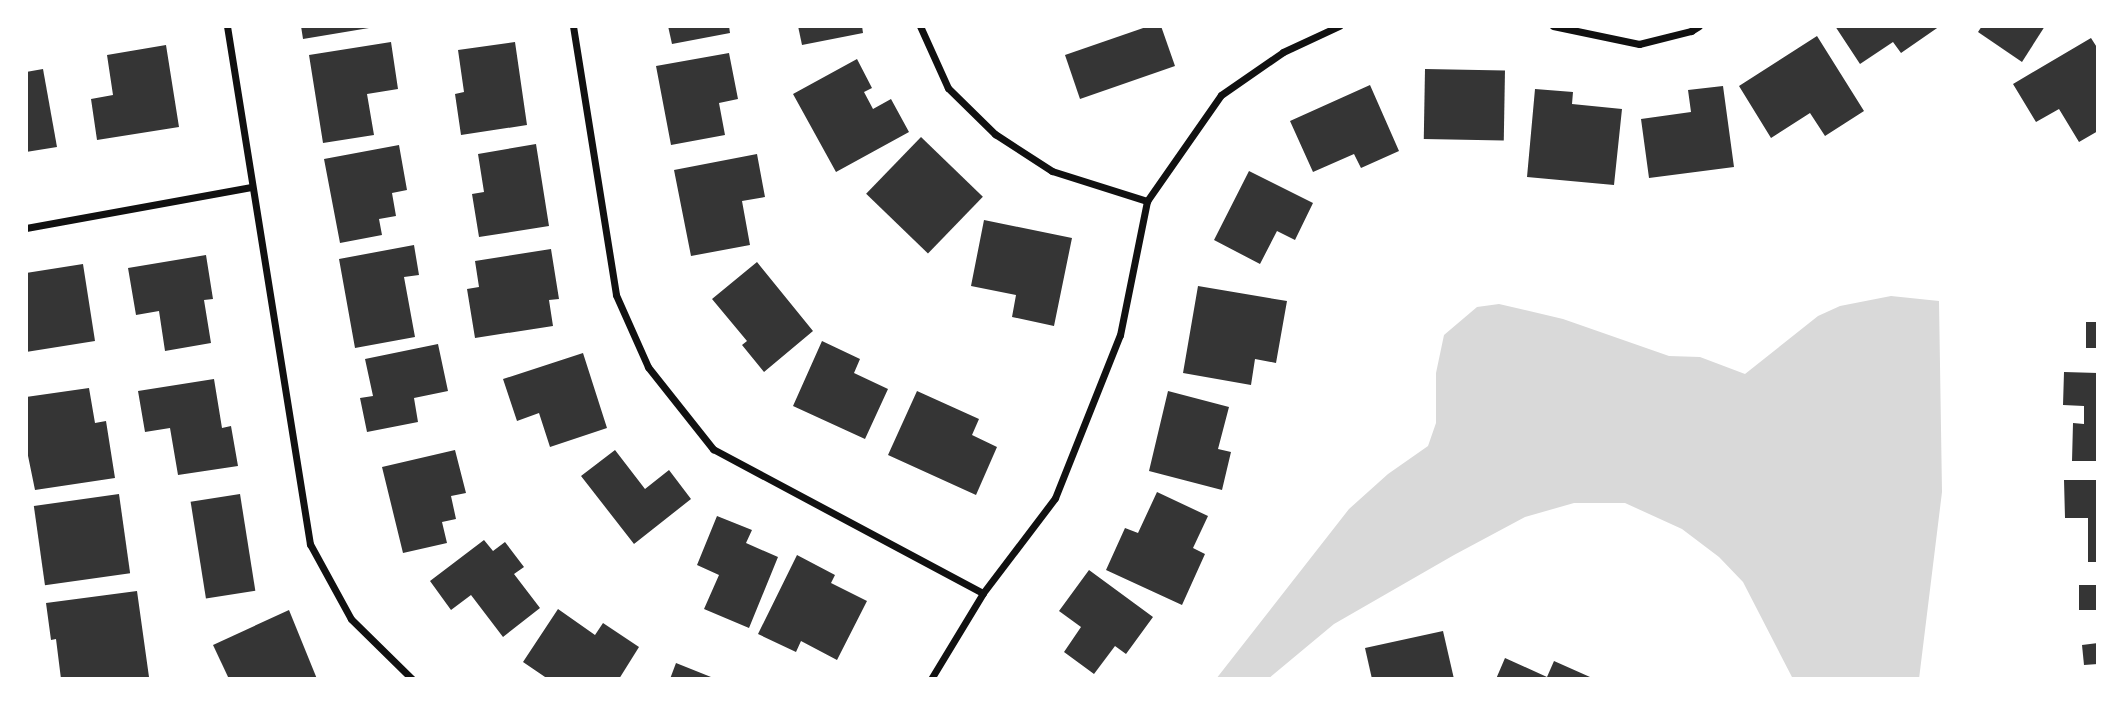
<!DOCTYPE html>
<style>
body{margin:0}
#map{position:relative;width:2124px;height:705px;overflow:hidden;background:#fff;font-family:Overpass,sans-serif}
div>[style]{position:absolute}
.water>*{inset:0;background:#d9d9d9}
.building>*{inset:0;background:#353535;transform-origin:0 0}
.minor>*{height:7px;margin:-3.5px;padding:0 3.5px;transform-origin:3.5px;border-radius:3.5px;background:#111}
span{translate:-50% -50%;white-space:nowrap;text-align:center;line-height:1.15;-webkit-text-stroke:7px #fff;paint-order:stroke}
.frame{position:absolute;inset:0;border:28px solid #fff;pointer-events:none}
</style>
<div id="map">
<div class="water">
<div style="clip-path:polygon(1891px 296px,1939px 301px,1942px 492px,1919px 679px,1793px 679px,1743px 582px,1719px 557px,1682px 529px,1625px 503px,1574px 503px,1525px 517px,1454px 555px,1334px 624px,1268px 679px,1216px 679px,1349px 509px,1388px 474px,1428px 446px,1436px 423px,1436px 373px,1444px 335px,1477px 307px,1499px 304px,1563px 319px,1669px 356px,1700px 357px,1745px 374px,1818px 316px,1840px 306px)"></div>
</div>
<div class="building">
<div style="clip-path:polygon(301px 26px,369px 26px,369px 28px,303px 39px)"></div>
<div style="clip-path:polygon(668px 26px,729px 26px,730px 33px,672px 44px)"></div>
<div style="clip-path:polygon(798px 26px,862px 26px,863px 33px,802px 45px)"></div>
<div style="clip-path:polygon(1149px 26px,1161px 26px,1175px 66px,1080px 99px,1065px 55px)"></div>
<div style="clip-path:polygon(1835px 26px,1940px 26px,1901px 53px,1893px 42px,1860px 64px)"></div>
<div style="clip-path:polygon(1982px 26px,2045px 26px,2022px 62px,1978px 32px)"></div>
<div style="clip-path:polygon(1817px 36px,1864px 111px,1825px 136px,1810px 113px,1771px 138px,1739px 86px)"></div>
<div style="clip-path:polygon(2091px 38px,2098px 49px,2098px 131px,2079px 142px,2059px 109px,2036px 122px,2013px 84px)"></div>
<div style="clip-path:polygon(391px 42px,398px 89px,367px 94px,374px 135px,323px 143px,309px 55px)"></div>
<div style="clip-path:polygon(515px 42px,527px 125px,461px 135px,455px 94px,464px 92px,458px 50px)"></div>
<div style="clip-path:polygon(166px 45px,179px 127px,97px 140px,91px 99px,113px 95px,107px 55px)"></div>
<div style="clip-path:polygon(729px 53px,738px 99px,719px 103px,725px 135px,671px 145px,656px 66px)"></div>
<div style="clip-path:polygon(857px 59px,872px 88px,864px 92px,873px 109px,891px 99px,909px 132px,836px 172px,793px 94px)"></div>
<div style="clip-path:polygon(43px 69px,57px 147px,26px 152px,26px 72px)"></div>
<div style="left:1425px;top:69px;width:80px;height:70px;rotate:1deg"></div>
<div style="clip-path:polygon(1370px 85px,1399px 151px,1361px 168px,1354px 154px,1313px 172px,1290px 121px)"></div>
<div style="clip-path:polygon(1723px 86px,1734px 167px,1649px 178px,1641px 119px,1691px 112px,1688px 90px)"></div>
<div style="clip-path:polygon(1535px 89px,1573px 92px,1572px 104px,1622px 109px,1614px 185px,1527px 177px)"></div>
<div style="left:921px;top:137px;width:86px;height:79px;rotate:44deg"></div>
<div style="clip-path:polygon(536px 144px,549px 226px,479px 237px,472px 194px,484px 192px,478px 154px)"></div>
<div style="clip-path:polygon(399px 145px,407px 190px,392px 193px,396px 216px,379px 219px,382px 235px,340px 243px,324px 159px)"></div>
<div style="clip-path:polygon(757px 154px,765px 197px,742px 201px,750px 245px,691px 256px,674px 170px)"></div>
<div style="clip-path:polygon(1249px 171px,1313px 203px,1295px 240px,1277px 231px,1260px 264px,1214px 240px)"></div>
<div style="clip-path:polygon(984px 220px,1072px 238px,1054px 326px,1012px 317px,1016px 295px,971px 286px)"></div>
<div style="clip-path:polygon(414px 245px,419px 275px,404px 277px,415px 337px,355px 348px,339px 259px)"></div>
<div style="clip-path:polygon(551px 249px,559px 299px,549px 300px,553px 326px,475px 338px,467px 289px,479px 287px,475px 261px)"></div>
<div style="clip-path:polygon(206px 255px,213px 299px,204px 300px,211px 343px,165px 351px,159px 311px,136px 315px,128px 268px)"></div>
<div style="clip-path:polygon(757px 262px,813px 331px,764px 372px,742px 345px,747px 341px,712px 299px)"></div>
<div style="clip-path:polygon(83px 264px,95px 341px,26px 352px,26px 273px)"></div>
<div style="clip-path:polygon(1198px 286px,1287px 301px,1276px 363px,1255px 359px,1251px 385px,1183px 373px)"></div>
<div style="left:2086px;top:322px;width:12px;height:26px"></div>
<div style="clip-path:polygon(822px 341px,860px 359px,854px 373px,888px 389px,865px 439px,793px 406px)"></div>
<div style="clip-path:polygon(438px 344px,448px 391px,414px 398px,418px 422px,367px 432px,360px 398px,373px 396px,365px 359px)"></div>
<div style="clip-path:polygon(583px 353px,607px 428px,550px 447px,539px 413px,517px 421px,503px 379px)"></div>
<div style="clip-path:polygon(2064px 372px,2098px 373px,2098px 461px,2072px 461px,2073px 423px,2084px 424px,2084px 406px,2063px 405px)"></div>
<div style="clip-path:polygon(214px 379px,222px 428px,231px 426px,238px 466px,178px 475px,170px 428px,145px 432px,138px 391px)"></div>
<div style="clip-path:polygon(89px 388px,95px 423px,106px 421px,115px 478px,35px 490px,26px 446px,26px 397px)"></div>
<div style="clip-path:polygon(917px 391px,979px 419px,972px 435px,997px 447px,976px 495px,888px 455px)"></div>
<div style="clip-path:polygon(1168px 391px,1229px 407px,1218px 449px,1231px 452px,1222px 490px,1149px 471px)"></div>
<div style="clip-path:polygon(455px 450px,466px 493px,451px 496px,456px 519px,442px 522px,447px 543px,403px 553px,382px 467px)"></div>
<div style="clip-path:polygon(615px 450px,645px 489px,669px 470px,691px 499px,634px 544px,581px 476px)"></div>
<div style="clip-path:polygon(2064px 480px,2098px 480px,2098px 562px,2088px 562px,2088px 518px,2065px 518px)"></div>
<div style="clip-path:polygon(1157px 492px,1208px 516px,1193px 548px,1205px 554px,1182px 605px,1106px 570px,1125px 528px,1138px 533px)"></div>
<div style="left:119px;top:494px;width:80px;height:86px;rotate:82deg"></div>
<div style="left:240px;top:494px;width:98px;height:50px;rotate:81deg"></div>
<div style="clip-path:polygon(717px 516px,752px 530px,746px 543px,778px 557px,749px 628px,704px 609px,719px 575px,697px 565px)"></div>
<div style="clip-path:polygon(484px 540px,493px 551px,505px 542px,524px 567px,514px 574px,540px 608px,503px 637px,471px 595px,451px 610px,430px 581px)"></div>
<div style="clip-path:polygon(797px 555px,835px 575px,831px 583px,867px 601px,837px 660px,801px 641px,796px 652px,758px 634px)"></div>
<div style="clip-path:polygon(1089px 570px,1153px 617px,1126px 654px,1115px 646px,1094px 674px,1064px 652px,1081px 627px,1059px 611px)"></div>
<div style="left:2098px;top:585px;width:25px;height:19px;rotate:90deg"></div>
<div style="clip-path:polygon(137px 591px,149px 677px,61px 679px,56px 639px,51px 640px,46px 603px)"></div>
<div style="clip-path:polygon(558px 609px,595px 635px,603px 623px,639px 647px,619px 679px,548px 679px,523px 662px)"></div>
<div style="clip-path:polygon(289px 610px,317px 679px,229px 679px,213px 645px)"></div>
<div style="clip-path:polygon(1443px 631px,1454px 679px,1372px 679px,1365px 648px)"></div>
<div style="clip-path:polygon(2098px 643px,2098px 664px,2084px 665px,2082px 645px)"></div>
<div style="clip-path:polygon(1505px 658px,1547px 677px,1554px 661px,1590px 677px,1496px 679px)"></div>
<div style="clip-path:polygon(676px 663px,716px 679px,670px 679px)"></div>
</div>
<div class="minor">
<div style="left:227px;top:26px;width:525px;rotate:80.9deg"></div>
<div style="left:310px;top:544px;width:85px;rotate:61.3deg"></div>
<div style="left:351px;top:619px;width:86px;rotate:44.5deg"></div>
<div style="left:573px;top:26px;width:272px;rotate:80.9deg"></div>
<div style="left:616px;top:295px;width:79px;rotate:66deg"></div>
<div style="left:648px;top:367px;width:105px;rotate:51.6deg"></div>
<div style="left:713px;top:449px;width:306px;rotate:28.1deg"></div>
<div style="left:920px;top:26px;width:68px;rotate:65.7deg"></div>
<div style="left:948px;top:88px;width:66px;rotate:44.4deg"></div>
<div style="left:995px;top:134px;width:68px;rotate:33deg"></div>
<div style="left:1052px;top:171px;width:100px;rotate:17.5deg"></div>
<div style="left:1553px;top:26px;width:88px;rotate:11.8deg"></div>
<div style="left:1639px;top:44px;width:54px;rotate:-14deg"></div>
<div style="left:1691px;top:31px;width:9px;rotate:-32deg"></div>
<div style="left:26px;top:228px;width:229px;rotate:-10.3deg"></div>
<div style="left:931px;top:679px;width:100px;rotate:-58.8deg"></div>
<div style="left:983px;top:593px;width:119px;rotate:-52.8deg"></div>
<div style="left:1055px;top:498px;width:175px;rotate:-68.3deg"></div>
<div style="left:1120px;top:335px;width:137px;rotate:-78.6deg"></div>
<div style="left:1147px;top:201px;width:129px;rotate:-55.1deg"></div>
<div style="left:1221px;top:95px;width:75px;rotate:-34.7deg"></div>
<div style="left:1283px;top:52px;width:62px;rotate:-24.9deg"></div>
</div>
<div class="frame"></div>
</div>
